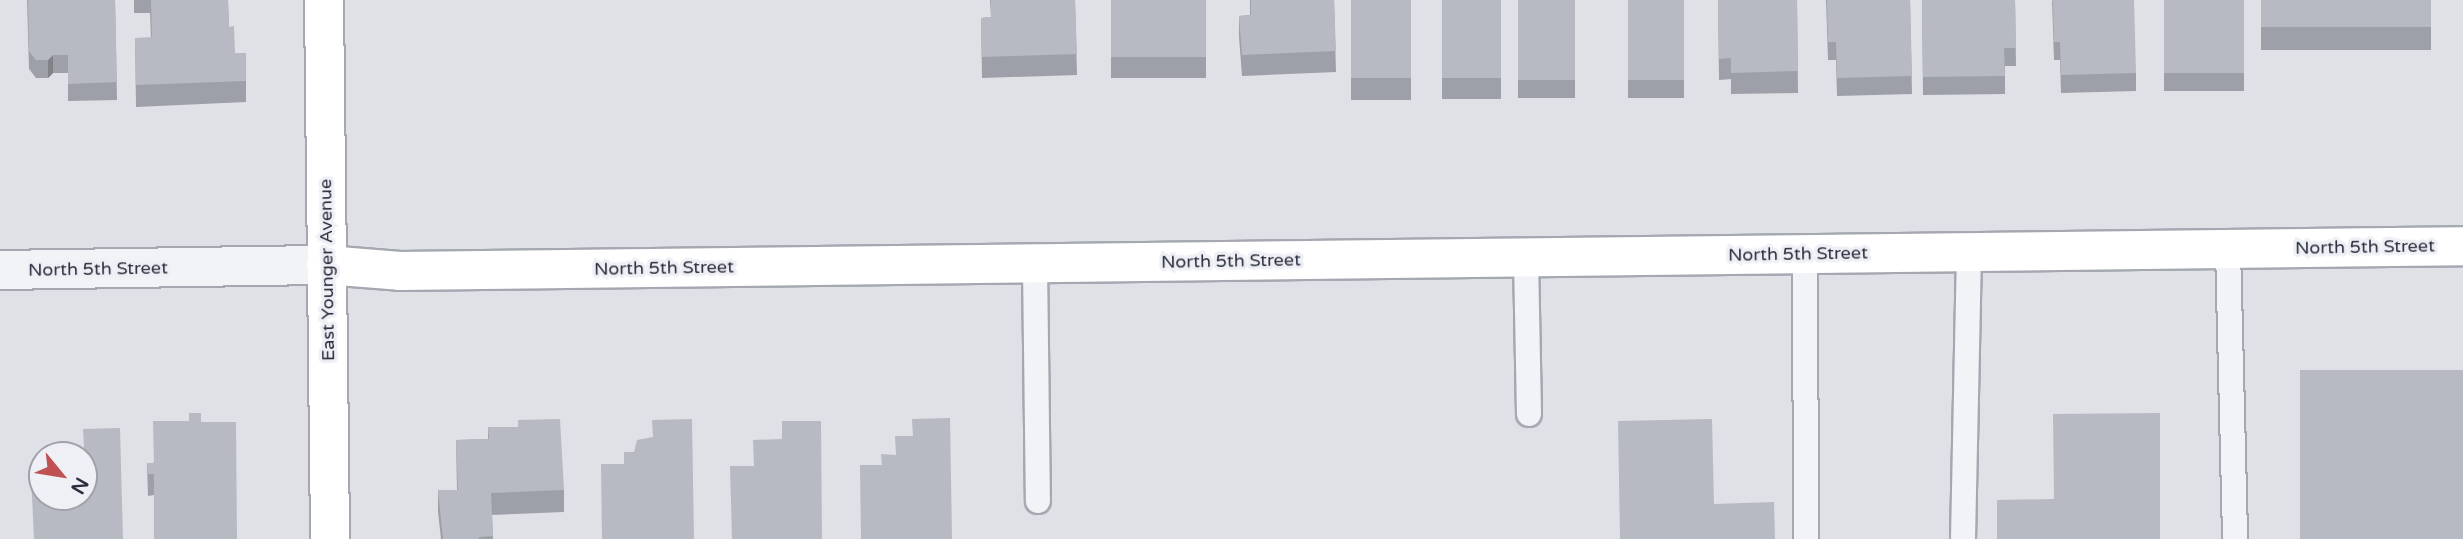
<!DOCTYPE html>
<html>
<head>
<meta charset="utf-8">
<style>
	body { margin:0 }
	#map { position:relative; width:2463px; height:539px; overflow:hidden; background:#dfe1e7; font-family:"Varela Round",sans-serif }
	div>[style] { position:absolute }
	.roads { filter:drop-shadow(2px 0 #a5a8b1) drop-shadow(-2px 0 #a5a8b1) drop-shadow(0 2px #a5a8b1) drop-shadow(0 -2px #a5a8b1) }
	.lane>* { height:24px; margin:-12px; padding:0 12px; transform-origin:12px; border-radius:12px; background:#f2f3f6 }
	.street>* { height:38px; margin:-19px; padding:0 19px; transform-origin:19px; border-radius:19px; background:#f2f3f6 }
	.secondary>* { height:38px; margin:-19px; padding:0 19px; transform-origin:19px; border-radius:19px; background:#fff }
	.wall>* { inset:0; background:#9da0a8; transform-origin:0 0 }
	.shaded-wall>* { inset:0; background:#808288 }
	.building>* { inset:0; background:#b7bac3; transform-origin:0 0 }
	span { translate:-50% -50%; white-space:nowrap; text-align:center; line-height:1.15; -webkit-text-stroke:7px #eff0f5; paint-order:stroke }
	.street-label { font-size:18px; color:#2a2e3d }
	.north { position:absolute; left:28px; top:441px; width:70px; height:70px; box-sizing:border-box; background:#eff0f5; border:2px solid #a0a2ab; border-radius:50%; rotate:120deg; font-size:19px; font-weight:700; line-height:28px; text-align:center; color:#2a2e3d }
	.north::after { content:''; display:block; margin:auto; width:24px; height:32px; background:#c05152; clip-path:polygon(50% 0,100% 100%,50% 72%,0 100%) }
</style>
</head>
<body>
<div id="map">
	<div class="roads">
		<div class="lane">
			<div style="left:2228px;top:249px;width:290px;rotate:88.6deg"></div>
			<div style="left:1805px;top:254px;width:285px;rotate:89.8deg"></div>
			<div style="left:1526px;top:258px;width:156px;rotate:88.9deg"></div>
			<div style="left:1035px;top:264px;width:237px;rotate:89.3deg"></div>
			<div style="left:1963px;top:539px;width:287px;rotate:-88.8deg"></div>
		</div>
		<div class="street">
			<div style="left:0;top:270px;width:326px;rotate:-0.9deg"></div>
		</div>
		<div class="secondary">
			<div style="left:324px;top:0;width:539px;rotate:89.36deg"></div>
			<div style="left:326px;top:265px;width:74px;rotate:4.6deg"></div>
			<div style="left:400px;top:271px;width:2063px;rotate:-0.69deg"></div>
		</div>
	</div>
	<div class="wall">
		<div style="clip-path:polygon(27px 0,115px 0,117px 100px,68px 101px,68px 73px,53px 73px,48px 78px,36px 78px,29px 69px)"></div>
		<div style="clip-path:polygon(134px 0,228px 0,229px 27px,235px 53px,246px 53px,246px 102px,136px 107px,135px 38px,151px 38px,150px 13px,134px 13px)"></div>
		<div style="clip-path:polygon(990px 0,1075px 0,1077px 75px,982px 78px,981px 18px,991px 17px)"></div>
		<div style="left:1111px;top:0;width:95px;height:78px"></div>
		<div style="clip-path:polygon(1250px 0,1334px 0,1336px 72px,1242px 76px,1239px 37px,1239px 16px,1250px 15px)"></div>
		<div style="left:1351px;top:0;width:60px;height:100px"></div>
		<div style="left:1442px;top:0;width:59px;height:99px"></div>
		<div style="left:1518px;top:0;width:57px;height:98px"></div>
		<div style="left:1628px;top:0;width:56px;height:98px"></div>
		<div style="clip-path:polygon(1718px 0,1797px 0,1798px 93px,1731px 94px,1731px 79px,1719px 80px)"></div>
		<div style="clip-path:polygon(1826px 0,1910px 0,1912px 94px,1837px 96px,1836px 60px,1828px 60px)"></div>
		<div style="clip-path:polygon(1922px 0,2015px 0,2016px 66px,2005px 66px,2005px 94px,1923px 95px)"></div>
		<div style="clip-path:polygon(2052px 0,2136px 73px,2136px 91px,2061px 93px,2060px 60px,2054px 60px)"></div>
		<div style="left:2164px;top:0;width:80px;height:91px"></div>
		<div style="left:2261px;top:0;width:170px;height:50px"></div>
		<div style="clip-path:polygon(201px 413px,154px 495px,148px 496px,147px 463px,153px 463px,189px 421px)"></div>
		<div style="clip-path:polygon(488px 427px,564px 490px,564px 512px,492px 515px,493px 539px,441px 539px,438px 512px,438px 490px,457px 490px,456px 440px,488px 439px)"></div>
	</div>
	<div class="shaded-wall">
		<div style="clip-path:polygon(53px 55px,53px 73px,48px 78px,48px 60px)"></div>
	</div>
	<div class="building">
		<div style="clip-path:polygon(28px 0,115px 0,117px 82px,68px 84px,68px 55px,53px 55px,48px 60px,36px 60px,29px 51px)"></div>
		<div style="clip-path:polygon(151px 0,228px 0,229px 27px,234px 26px,235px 53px,246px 53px,246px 81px,136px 85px,135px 38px,152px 37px)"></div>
		<div style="clip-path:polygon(991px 0,1075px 0,1077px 54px,982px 57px,981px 18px,991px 17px)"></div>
		<div style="left:1111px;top:0;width:95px;height:57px"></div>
		<div style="clip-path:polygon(1251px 0,1334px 0,1336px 51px,1242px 55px,1239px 16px,1251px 15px)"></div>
		<div style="left:1351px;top:0;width:60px;height:78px"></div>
		<div style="left:1442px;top:0;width:59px;height:78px"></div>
		<div style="left:1518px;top:0;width:57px;height:80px"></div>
		<div style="left:1628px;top:0;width:56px;height:80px"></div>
		<div style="clip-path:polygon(1718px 0,1797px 0,1798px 71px,1731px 73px,1731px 58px,1719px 59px)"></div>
		<div style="clip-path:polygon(1827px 0,1910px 0,1912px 76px,1837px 78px,1836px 42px,1828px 42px)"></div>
		<div style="clip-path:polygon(1922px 0,2015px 0,2016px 48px,2004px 48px,2005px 76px,1923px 77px)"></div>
		<div style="clip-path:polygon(2053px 0,2134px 0,2136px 73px,2061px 75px,2060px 42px,2054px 42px)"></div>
		<div style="left:2164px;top:0;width:80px;height:73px"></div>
		<div style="left:2261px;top:0;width:170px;height:27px"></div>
		<div style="left:2463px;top:370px;width:169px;height:163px;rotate:90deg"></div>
		<div style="clip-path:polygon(189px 413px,201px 413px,201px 422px,236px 422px,237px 539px,154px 539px,154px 474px,148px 474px,147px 463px,154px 463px,153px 421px,189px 421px)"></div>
		<div style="clip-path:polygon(2160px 413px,2160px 539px,1997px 539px,1997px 500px,2054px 499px,2053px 414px)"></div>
		<div style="clip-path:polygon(950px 418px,952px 539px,861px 539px,860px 465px,882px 465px,881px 454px,896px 455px,895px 436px,913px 436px,912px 419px)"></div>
		<div style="clip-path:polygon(560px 419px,564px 490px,491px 493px,493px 536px,479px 537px,479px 539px,443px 539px,438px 490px,458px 490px,456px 440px,489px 439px,488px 427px,518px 427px,518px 420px)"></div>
		<div style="clip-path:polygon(692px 419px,694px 539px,602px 539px,601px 464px,624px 464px,624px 452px,634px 452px,637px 440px,653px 437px,652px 420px)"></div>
		<div style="clip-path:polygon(1712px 419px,1714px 504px,1774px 502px,1775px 539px,1620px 539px,1618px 421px)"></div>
		<div style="clip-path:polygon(782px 421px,821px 421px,822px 539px,732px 539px,730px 466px,754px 466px,753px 440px,782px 439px)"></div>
		<div style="clip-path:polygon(120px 428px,123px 539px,34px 539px,31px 475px,42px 475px,42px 497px,84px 497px,84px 455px,66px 455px,67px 450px,84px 447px,83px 429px)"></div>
	</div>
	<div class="street-label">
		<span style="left:2365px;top:247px;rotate:-1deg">North 5th Street</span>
		<span style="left:1798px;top:254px;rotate:-1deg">North 5th Street</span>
		<span style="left:1231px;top:261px;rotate:-1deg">North 5th Street</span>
		<span style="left:664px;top:268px;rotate:-1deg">North 5th Street</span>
		<span style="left:98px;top:269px;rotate:-1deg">North 5th Street</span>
		<span style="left:327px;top:270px;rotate:-91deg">East Younger Avenue</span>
	</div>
	<div class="north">N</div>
</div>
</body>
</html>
